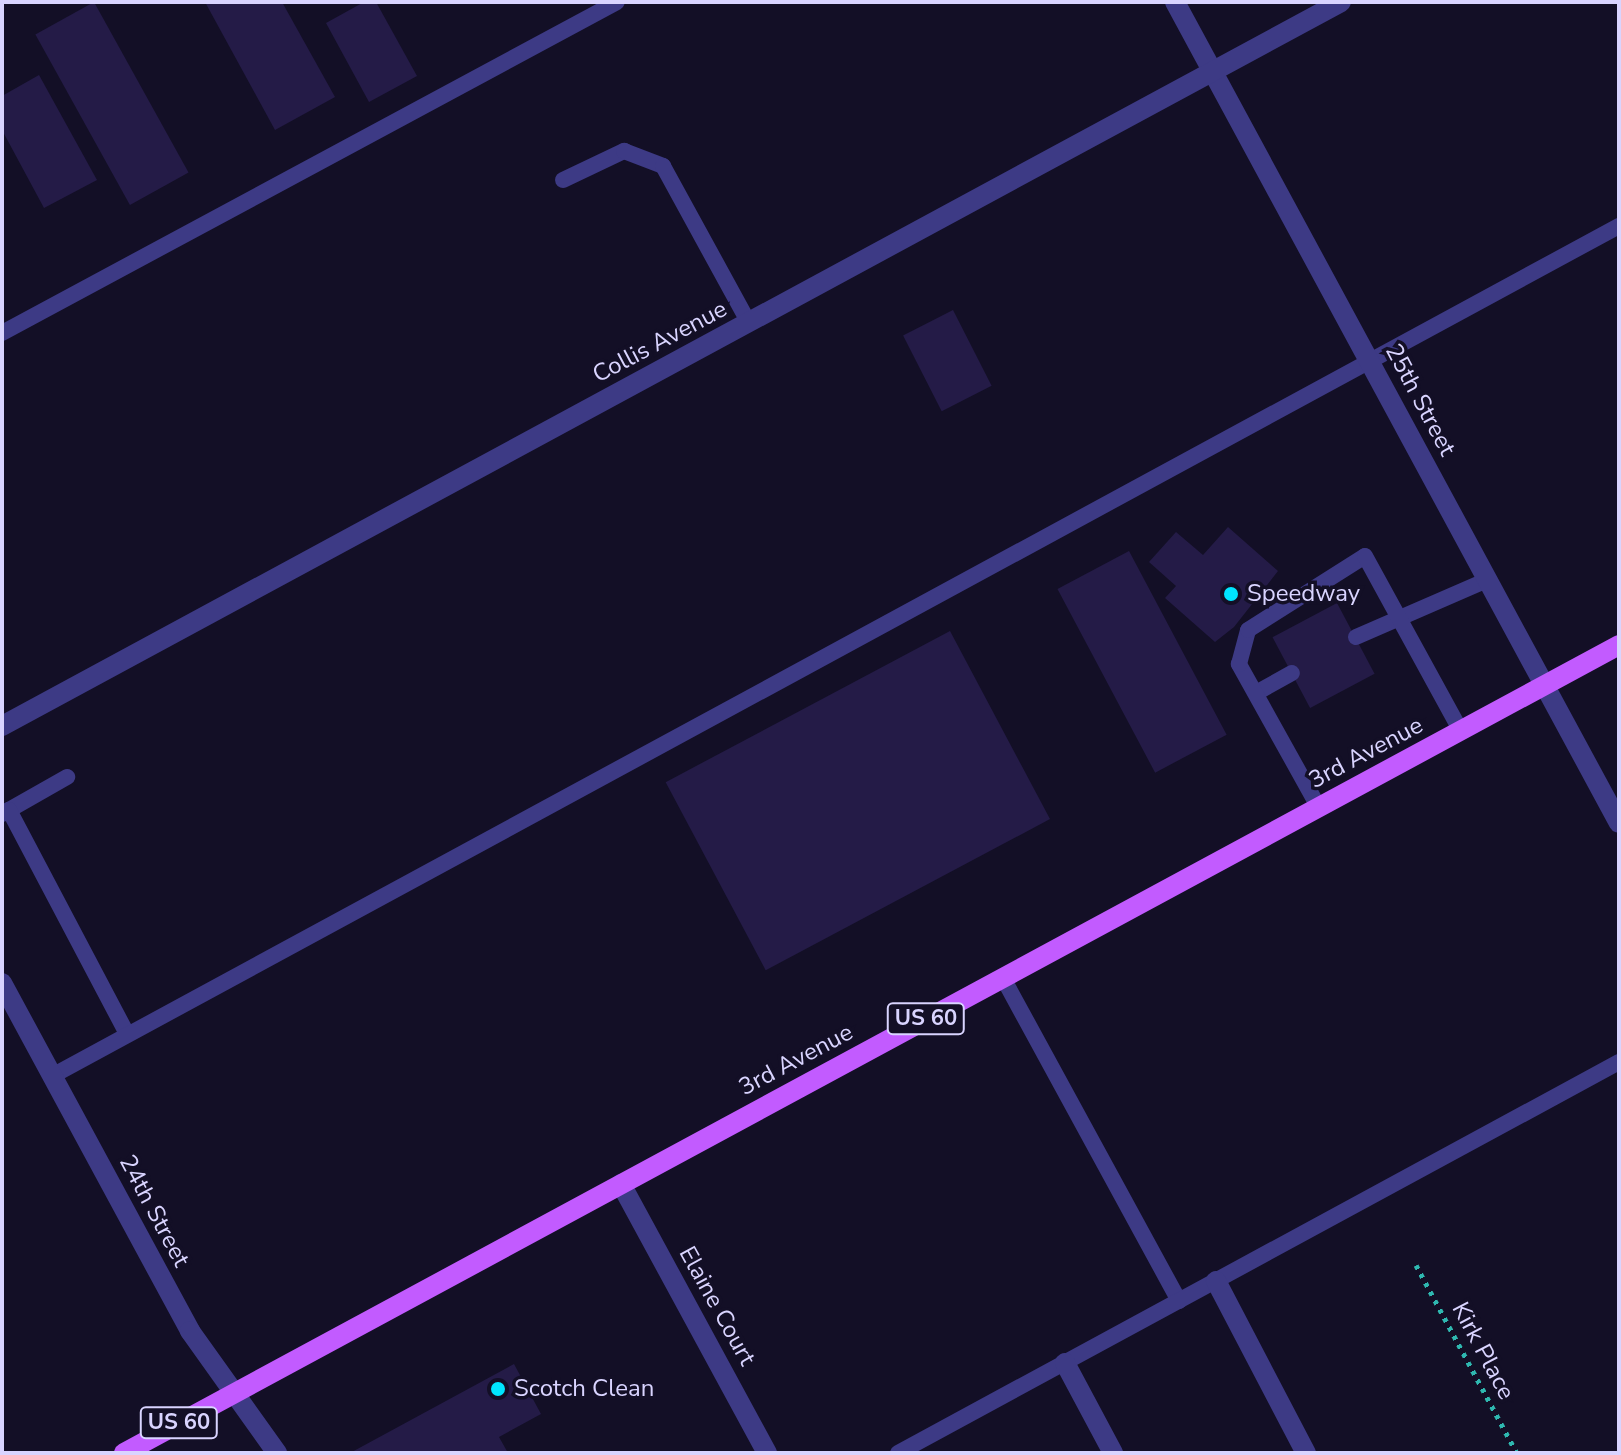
<!DOCTYPE html>
<html>
<head>
<meta charset="utf-8">
<style>
	body { margin:0 }
	#map { position:relative; width:1621px; height:1455px; overflow:hidden; background:#130f26; font-family:"Nunito Sans",sans-serif }
	div>[style] { position:absolute }
	.building>* { inset:0; background:#241b47; transform-origin:0 0 }
	.path>* { height:5px; margin-top:-2.5px; transform-origin:0; background:repeating-linear-gradient(90deg,#2fb8b0 0 4px,transparent 0 10px) }
	.lane>* { height:16px; margin:-8px; padding:0 8px; transform-origin:8px; border-radius:8px; background:#3d3a85 }
	.street>* { height:20px; margin:-10px; padding:0 10px; transform-origin:10px; border-radius:10px; background:#3d3a85 }
	.primary>* { height:20px; margin:-10px; padding:0 10px; transform-origin:10px; border-radius:10px; background:#c25bff }
	.dots>* { width:22px; height:22px; translate:-50% -50%; box-sizing:border-box; border:4px solid #130f26; border-radius:50% }
	span { translate:-50% -50%; white-space:nowrap; text-align:center; line-height:1.15; -webkit-text-stroke:7px #130f26; paint-order:stroke }
	.shield-label span { padding:2px 6px; background:#130f26; border:2px solid; border-radius:6px; -webkit-text-stroke-width:0 }
	.shield-label { font-size:22px; color:#d9d4ff; font-weight:700 }
	.street-label { font-size:24px; color:#d9d4ff }
	.poi-label { font-size:24px; color:#d9d4ff }
	.left { translate:0 -50%; text-align:left }
	.frame { position:absolute; inset:0; border:4px solid #d9d4ff; pointer-events:none }
</style>
</head>
<body>
<div id="map">
	<div class="building">
		<div style="left:94px;top:2px;width:195px;height:67px;rotate:61deg"></div>
		<div style="clip-path:polygon(205px 2px,282px 2px,335px 97px,275px 130px)"></div>
		<div style="clip-path:polygon(364px 2px,376px 2px,417px 76px,369px 102px,326px 23px)"></div>
		<div style="clip-path:polygon(39px 75px,97px 180px,44px 208px,2px 130px,2px 96px)"></div>
		<div style="left:953px;top:310px;width:85px;height:56px;rotate:63deg"></div>
		<div style="clip-path:polygon(1228px 527px,1278px 571px,1234px 627px,1215px 642px,1165px 598px,1176px 586px,1149px 562px,1176px 532px,1203px 555px)"></div>
		<div style="left:1129px;top:551px;width:208px;height:81px;rotate:62deg"></div>
		<div style="left:1337px;top:603px;width:80px;height:73px;rotate:62deg"></div>
		<div style="left:950px;top:631px;width:213px;height:322px;rotate:62deg"></div>
		<div style="clip-path:polygon(514px 1364px,541px 1414px,499px 1437px,508px 1453px,350px 1453px)"></div>
	</div>
	<div class="path">
		<div style="left:1416px;top:1265px;width:213px;rotate:61.8deg"></div>
	</div>
	<div class="lane">
		<div style="left:563px;top:180px;width:68px;rotate:-25.4deg"></div>
		<div style="left:624px;top:151px;width:42px;rotate:21deg"></div>
		<div style="left:663px;top:166px;width:179px;rotate:61.3deg"></div>
		<div style="left:2px;top:333px;width:698px;rotate:-28.29deg"></div>
		<div style="left:1356px;top:637px;width:143px;rotate:-23.5deg"></div>
		<div style="left:1256px;top:693px;width:41px;rotate:-29.1deg"></div>
		<div style="left:1319px;top:808px;width:165px;rotate:-119.1deg"></div>
		<div style="left:1239px;top:664px;width:35px;rotate:-75deg"></div>
		<div style="left:1248px;top:630px;width:138px;rotate:-32.3deg"></div>
		<div style="left:1365px;top:556px;width:200px;rotate:61.3deg"></div>
		<div style="left:9px;top:810px;width:67px;rotate:-29.6deg"></div>
		<div style="left:2px;top:814px;width:8px;rotate:-30deg"></div>
		<div style="left:9px;top:810px;width:253px;rotate:62.2deg"></div>
		<div style="left:1003px;top:978px;width:368px;rotate:61.4deg"></div>
		<div style="left:52px;top:1076px;width:1783px;rotate:-28.48deg"></div>
		<div style="left:898px;top:1453px;width:820px;rotate:-28.47deg"></div>
	</div>
	<div class="street">
		<div style="left:1175px;top:2px;width:933px;rotate:61.6deg"></div>
		<div style="left:2px;top:726px;width:1522px;rotate:-28.4deg"></div>
		<div style="left:2px;top:983px;width:396px;rotate:61.6deg"></div>
		<div style="left:190px;top:1331px;width:150px;rotate:54.5deg"></div>
		<div style="left:621px;top:1184px;width:306px;rotate:61.5deg"></div>
		<div style="left:1216px;top:1281px;width:194px;rotate:62.4deg"></div>
		<div style="left:1065px;top:1363px;width:102px;rotate:61.9deg"></div>
	</div>
	<div class="primary">
		<div style="left:124px;top:1453px;width:1699px;rotate:-28.39deg"></div>
	</div>
	<div class="dots">
		<div style="left:1231px;top:594px;background:#00e5ff"></div>
		<div style="left:498px;top:1389px;background:#00e5ff"></div>
	</div>
	<div class="shield-label">
		<span style="left:926px;top:1019px">US 60</span>
		<span style="left:179px;top:1423px">US 60</span>
	</div>
	<div class="street-label">
		<span style="left:660px;top:342px;rotate:-28deg">Collis Avenue</span>
		<span style="left:1420px;top:400px;rotate:62deg">25th Street</span>
		<span style="left:1366px;top:753px;rotate:-28deg">3rd Avenue</span>
		<span style="left:796px;top:1060px;rotate:-28deg">3rd Avenue</span>
		<span style="left:154px;top:1211px;rotate:62deg">24th Street</span>
		<span style="left:717px;top:1306px;rotate:61deg">Elaine Court</span>
		<span style="left:1483px;top:1351px;rotate:62deg">Kirk Place</span>
	</div>
	<div class="poi-label">
		<span class="left" style="left:1247px;top:594px">Speedway</span>
		<span class="left" style="left:514px;top:1389px">Scotch Clean</span>
	</div>
	<div class="frame"></div>
</div>
</body>
</html>
